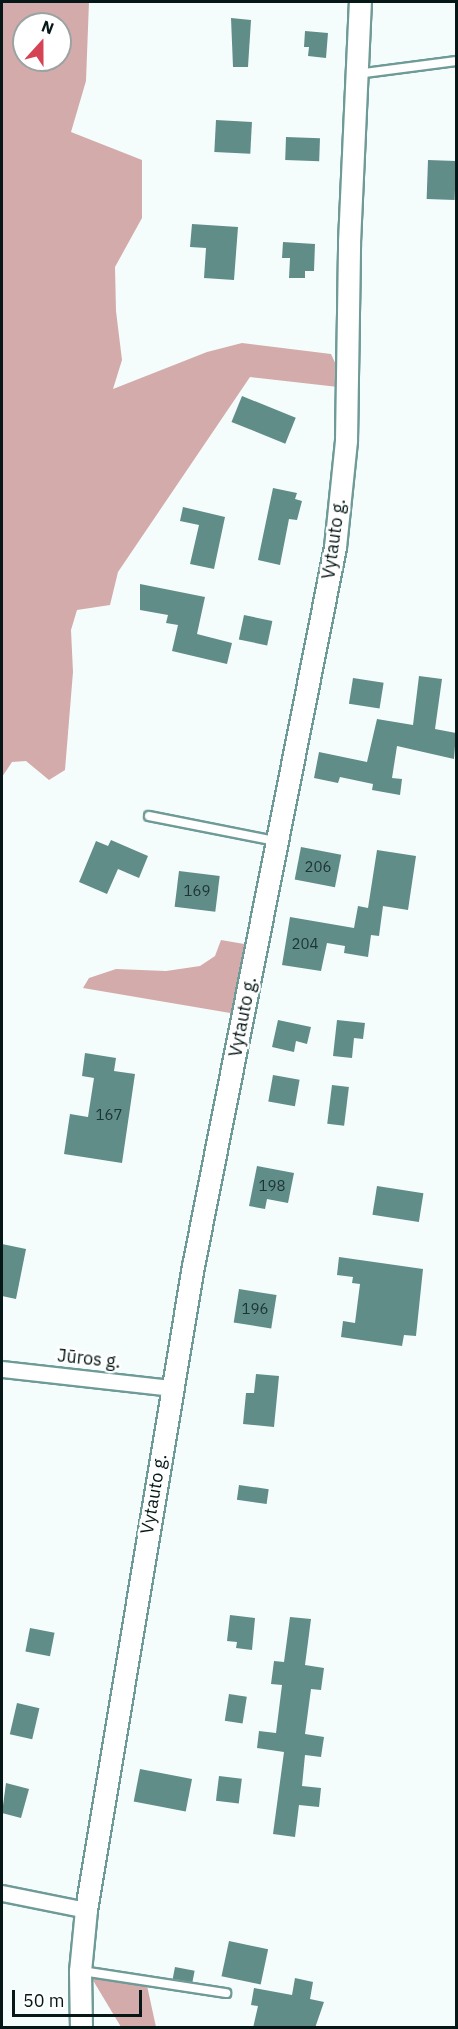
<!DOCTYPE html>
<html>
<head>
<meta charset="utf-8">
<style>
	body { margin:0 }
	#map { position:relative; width:458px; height:2029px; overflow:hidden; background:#f4fdfc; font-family:"IBM Plex Sans",sans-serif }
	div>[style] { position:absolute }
	.forest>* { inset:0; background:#d4abab }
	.building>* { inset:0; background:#618d89; transform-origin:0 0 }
	.roads { filter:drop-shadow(2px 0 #6e9b97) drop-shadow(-2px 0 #6e9b97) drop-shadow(0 2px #6e9b97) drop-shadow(0 -2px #6e9b97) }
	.lane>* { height:8px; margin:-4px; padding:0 4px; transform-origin:4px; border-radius:4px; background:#fff }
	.street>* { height:15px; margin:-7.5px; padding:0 7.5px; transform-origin:7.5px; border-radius:7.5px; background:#fff }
	.secondary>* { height:21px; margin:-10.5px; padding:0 10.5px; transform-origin:10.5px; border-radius:10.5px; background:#fff }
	span { translate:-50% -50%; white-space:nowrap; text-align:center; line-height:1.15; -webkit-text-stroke:5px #fff; paint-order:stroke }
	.number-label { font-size:15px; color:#1c3433 }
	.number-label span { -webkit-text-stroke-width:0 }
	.street-label { font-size:18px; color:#051716 }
	.frame { position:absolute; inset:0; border:3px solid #051716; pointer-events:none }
	.north { position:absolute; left:12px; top:12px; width:60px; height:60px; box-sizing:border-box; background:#fff; border:2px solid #9ba2a2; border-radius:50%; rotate:21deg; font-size:16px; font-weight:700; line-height:24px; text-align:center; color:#051716 }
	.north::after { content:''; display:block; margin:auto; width:21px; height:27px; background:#d44455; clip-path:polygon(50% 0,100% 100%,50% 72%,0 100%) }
	.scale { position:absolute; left:12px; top:1990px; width:130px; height:27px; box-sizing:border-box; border:3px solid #051716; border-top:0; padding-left:8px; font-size:18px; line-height:21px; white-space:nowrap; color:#051716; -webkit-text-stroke:4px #fff; paint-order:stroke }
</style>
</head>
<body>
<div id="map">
	<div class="forest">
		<div style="clip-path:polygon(evenodd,2px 2px,89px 2px,86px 81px,71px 132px,142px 160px,142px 218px,115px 267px,116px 311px,122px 360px,113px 389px,207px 352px,242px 343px,331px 354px,347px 388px,250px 377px,118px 572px,110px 605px,77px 610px,71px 630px,73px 672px,65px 770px,49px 780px,26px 761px,12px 762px,2px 777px,2px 2px,24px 24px,60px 24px,60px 60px,24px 60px,24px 24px)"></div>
		<div style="clip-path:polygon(221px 940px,250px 945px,236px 1014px,83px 988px,89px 978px,116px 969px,166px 971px,200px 966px,215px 956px)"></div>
		<div style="clip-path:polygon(88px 1972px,146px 1981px,156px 2027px,121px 2027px)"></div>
	</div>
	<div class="building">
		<div style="clip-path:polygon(231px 18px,251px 20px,248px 67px,233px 67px)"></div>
		<div style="clip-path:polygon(305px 31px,328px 33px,326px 58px,308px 56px,309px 47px,304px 47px)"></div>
		<div style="left:216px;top:120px;width:36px;height:32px;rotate:3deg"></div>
		<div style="left:286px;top:137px;width:34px;height:23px;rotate:2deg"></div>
		<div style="left:428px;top:160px;width:28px;height:39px;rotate:2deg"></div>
		<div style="clip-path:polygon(192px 224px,238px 227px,234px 280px,204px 278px,206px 248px,190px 247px)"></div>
		<div style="clip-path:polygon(283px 242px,315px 244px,314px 271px,305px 271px,305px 278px,289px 278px,290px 258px,282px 258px)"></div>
		<div style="left:242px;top:396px;width:58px;height:28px;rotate:22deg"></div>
		<div style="clip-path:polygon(273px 488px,297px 493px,295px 499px,302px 501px,297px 520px,289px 519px,280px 565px,258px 560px)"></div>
		<div style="clip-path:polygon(183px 507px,225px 517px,214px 569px,190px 564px,199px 525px,180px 521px)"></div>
		<div style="clip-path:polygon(140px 584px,205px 597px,197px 634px,232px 643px,227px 664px,172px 651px,178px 625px,166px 623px,168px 615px,140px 610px)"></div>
		<div style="left:244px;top:615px;width:29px;height:25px;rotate:12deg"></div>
		<div style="clip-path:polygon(419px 676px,442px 679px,435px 729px,456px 733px,454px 759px,397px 746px,392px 778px,402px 779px,400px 795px,372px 790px,373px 784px,340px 777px,338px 783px,314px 778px,319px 752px,367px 762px,377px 719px,413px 725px)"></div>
		<div style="left:353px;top:678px;width:31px;height:26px;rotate:9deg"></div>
		<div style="clip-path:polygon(111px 840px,148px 856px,139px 878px,118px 869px,107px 894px,79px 882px,96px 841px,108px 846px)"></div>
		<div style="left:301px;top:847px;width:41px;height:33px;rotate:11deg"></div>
		<div style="clip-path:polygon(377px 850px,416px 856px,408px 910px,383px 906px,379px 936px,371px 935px,368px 957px,344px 953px,345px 946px,327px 943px,321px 971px,282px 965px,290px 917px,354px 928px,358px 906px,368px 908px)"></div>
		<div style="left:179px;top:871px;width:41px;height:36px;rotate:7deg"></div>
		<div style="clip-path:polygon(278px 1020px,311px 1027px,307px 1044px,296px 1041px,294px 1052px,272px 1047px)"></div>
		<div style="clip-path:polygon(337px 1020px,365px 1023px,363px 1039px,354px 1038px,352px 1058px,333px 1056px)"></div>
		<div style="clip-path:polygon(85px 1053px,116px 1058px,114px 1071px,135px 1074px,122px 1163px,64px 1154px,70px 1114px,88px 1117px,94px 1078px,82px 1076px)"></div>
		<div style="left:273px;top:1075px;width:27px;height:27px;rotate:10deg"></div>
		<div style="left:332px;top:1085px;width:17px;height:39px;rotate:7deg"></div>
		<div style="clip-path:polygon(257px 1166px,294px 1173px,288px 1203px,267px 1199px,265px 1209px,249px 1206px)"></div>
		<div style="left:377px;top:1186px;width:47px;height:29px;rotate:9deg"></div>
		<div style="clip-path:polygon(2px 1244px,26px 1249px,16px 1299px,2px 1296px)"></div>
		<div style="clip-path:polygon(339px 1257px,423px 1269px,416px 1336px,404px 1335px,402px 1346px,341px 1337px,343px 1321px,355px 1323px,360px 1284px,352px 1283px,353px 1277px,337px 1275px)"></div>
		<div style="left:239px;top:1289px;width:38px;height:34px;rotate:9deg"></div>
		<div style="clip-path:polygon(256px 1374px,279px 1376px,274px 1427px,243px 1424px,246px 1393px,254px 1393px)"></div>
		<div style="left:239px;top:1485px;width:30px;height:15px;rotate:8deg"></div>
		<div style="clip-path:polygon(230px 1615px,255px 1618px,252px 1650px,236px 1648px,237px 1642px,227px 1641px)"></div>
		<div style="clip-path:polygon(290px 1617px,311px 1619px,305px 1665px,324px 1668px,321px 1690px,311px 1689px,305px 1734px,324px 1737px,321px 1757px,305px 1755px,302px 1786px,321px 1788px,319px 1807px,299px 1805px,295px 1837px,273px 1834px,284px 1752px,257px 1748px,259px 1731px,276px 1733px,282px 1685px,271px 1684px,274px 1661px,284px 1662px)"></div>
		<div style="left:30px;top:1628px;width:25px;height:24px;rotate:11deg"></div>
		<div style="left:229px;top:1694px;width:18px;height:27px;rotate:9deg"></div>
		<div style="left:17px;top:1703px;width:23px;height:32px;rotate:13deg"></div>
		<div style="left:140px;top:1769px;width:53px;height:33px;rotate:11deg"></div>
		<div style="left:219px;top:1776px;width:23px;height:25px;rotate:7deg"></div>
		<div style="clip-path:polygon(6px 1783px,29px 1789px,21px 1818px,2px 1813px)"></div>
		<div style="left:229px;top:1941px;width:40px;height:36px;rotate:12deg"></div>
		<div style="left:175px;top:1967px;width:20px;height:12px;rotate:11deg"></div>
		<div style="clip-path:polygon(295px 1978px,313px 1982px,310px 1999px,324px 2002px,315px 2028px,253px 2028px,258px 2006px,251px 2005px,254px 1988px,292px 1995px)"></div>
	</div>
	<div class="roads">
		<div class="lane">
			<div style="left:357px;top:74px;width:100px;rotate:-7.5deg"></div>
			<div style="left:149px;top:816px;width:128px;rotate:11.2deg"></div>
			<div style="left:82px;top:1971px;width:146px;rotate:8.7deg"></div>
		</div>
		<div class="street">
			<div style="left:2px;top:1369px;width:171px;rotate:6.4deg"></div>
			<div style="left:2px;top:1893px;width:86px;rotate:11.4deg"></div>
		</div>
		<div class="secondary">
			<div style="left:81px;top:2028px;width:57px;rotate:-91deg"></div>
			<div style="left:80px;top:1971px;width:61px;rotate:-84.4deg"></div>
			<div style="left:86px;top:1910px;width:653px;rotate:-80.57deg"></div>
			<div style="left:193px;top:1266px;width:733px;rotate:-78.83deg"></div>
			<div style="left:335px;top:547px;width:108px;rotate:-84.1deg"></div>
			<div style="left:346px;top:440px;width:198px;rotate:-89.1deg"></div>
			<div style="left:349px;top:242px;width:240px;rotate:-87.4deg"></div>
		</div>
	</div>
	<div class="number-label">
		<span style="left:318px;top:867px">206</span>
		<span style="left:197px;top:891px">169</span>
		<span style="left:305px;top:944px">204</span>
		<span style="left:109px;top:1115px">167</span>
		<span style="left:272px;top:1186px">198</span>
		<span style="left:255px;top:1309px">196</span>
	</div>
	<div class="street-label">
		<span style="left:334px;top:539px;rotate:-82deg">Vytauto g.</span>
		<span style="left:243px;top:1017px;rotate:-79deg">Vytauto g.</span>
		<span style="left:89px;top:1359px;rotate:6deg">Jūros g.</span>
		<span style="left:154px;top:1494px;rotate:-80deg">Vytauto g.</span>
	</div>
	<div class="frame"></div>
	<div class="north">N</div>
	<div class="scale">50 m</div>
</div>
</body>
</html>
